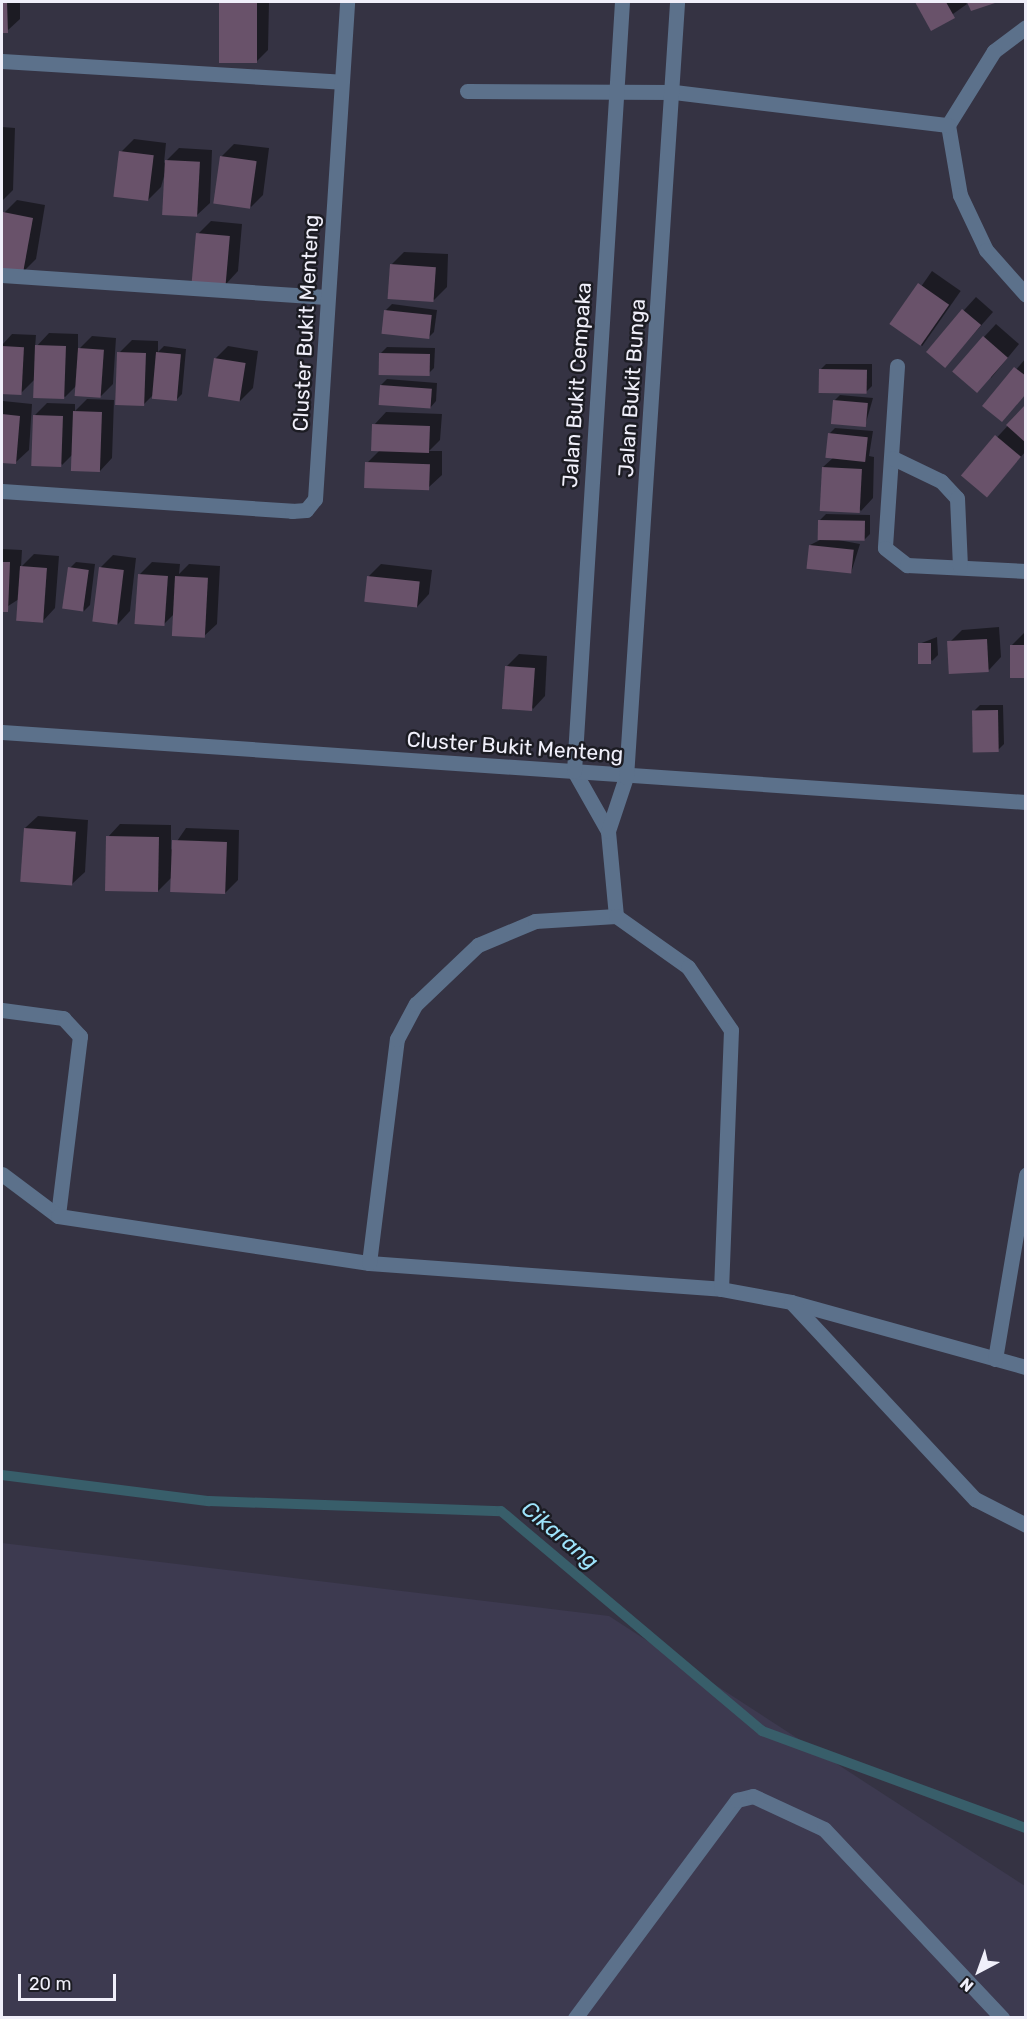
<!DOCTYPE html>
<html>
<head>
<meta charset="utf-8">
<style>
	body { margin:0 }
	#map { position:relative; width:1027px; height:2019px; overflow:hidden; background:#353343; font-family:Rubik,sans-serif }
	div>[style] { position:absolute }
	.built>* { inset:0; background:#3d3a50 }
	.shadow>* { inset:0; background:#0007; transform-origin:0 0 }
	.stream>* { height:10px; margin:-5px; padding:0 5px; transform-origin:5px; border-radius:5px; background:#385e6a }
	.building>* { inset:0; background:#69526a; transform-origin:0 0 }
	.lane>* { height:15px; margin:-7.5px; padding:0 7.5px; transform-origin:7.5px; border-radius:7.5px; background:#5c718b }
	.street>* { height:15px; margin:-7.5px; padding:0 7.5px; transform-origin:7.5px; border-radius:7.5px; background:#5c718b }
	span { translate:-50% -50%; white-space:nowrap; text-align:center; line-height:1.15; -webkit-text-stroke:5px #1c1c23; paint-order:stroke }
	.street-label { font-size:21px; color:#f0effa }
	.water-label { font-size:22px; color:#9ee4fc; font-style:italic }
	.frame { position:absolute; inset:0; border:3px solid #f0effa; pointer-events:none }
	.north { position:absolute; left:949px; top:1941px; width:60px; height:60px; -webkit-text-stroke:4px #1c1c23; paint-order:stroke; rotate:221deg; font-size:16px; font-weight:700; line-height:24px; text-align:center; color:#f0effa }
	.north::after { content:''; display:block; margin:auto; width:21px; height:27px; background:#f0effa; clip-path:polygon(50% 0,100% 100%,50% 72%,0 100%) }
	.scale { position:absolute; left:18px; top:1974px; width:98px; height:27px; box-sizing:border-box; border:3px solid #f0effa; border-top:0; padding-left:8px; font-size:18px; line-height:21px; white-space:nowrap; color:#f0effa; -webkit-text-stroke:4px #1c1c23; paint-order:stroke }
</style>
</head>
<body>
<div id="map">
	<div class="built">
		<div style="clip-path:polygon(2px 1543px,609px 1616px,1025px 1886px,1025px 2017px,2px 2018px)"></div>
	</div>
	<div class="shadow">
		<div style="clip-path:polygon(2px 2px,20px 2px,20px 19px,7px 31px,2px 31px)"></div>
		<div style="clip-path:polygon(220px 2px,269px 2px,268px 50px,255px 63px,219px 61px)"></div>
		<div style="clip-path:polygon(917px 2px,965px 2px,967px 4px,932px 29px)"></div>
		<div style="clip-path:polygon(2px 127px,15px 128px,13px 190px,2px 201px)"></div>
		<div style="clip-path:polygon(134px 139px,166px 143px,164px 163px,179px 148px,212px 150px,210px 203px,197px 215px,166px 169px,161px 187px,148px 200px,121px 152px)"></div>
		<div style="clip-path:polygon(234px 144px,269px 148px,263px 195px,251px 207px,221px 157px)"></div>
		<div style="clip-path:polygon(17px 200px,45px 205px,36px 259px,23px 272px,2px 268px,4px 213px)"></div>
		<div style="clip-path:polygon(211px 221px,242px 224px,238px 271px,226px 284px,198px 234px)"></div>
		<div style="clip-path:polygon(404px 252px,448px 254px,447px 287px,434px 300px,391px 265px)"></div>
		<div style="left:932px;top:271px;width:35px;height:67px;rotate:35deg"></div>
		<div style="clip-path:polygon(976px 297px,993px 312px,957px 353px,927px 351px)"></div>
		<div style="clip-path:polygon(392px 304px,437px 310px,434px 332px,428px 338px,386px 310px)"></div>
		<div style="clip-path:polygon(996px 324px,1019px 344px,991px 378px,984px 337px)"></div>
		<div style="clip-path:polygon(49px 333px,78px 334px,78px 350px,92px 336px,116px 338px,113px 384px,101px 396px,77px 385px,65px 397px,36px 378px,21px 393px,2px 392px,2px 345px,12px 334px,36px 335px,35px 348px)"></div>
		<div style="clip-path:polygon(132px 340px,158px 341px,158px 352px,164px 346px,186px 349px,182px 394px,176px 400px,154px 394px,144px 404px,119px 353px)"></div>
		<div style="clip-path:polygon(228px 346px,258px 351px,253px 388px,240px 401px,215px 359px)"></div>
		<div style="clip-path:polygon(387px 347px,435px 348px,434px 368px,428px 374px,381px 353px)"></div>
		<div style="clip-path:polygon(1026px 358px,1026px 394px,1002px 420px,985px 406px)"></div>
		<div style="clip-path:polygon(826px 364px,872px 364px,872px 386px,866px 392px,820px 370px)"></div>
		<div style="clip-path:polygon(387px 379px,437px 383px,436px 401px,430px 408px,381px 385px)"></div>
		<div style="clip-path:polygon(840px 395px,873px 398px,865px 426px,834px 401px)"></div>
		<div style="clip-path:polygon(87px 399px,114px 400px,112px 458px,100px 471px,73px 454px,62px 465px,34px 416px,47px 403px,75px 404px,75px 411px)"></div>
		<div style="clip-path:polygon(3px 401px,32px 404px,29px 450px,16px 462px,2px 461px)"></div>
		<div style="clip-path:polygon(1026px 406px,1026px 451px,998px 483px,962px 475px)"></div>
		<div style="clip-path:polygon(386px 412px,442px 414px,440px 440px,429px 451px,442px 451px,442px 475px,429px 487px,367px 463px,380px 450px,374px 425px)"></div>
		<div style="clip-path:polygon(835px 428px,873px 431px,869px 456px,874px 457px,873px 498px,861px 511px,823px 467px,834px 457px,829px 434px)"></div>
		<div style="clip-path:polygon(826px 514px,870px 515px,870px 534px,864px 540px,833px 539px,860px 544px,851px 573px,810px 545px,820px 540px,820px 520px)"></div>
		<div style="clip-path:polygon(2px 549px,22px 550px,21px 567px,34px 554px,59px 556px,55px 608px,43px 621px,19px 599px,2px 610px)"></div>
		<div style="clip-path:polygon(113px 555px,136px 558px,130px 611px,118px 624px,101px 567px)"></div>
		<div style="clip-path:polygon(76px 562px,95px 564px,90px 605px,84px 611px,70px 568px)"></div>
		<div style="clip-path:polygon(152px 562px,180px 564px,179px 574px,189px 564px,220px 566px,217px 624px,204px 636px,174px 614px,163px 625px,139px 575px)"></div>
		<div style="clip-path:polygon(381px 564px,432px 570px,429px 594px,417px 607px,368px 577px)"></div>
		<div style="clip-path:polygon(999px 627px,1001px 657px,989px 670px,949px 643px,962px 630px)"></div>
		<div style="clip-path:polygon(1024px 633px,1026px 633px,1026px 677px,1012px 645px)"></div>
		<div style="clip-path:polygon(937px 637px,938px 655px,932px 661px,919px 644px)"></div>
		<div style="clip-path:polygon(519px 654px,547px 656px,545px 696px,533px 709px,506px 667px)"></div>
		<div style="clip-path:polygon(980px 705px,1003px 705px,1004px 744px,998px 750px,974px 711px)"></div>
		<div style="clip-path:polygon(38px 816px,88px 820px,85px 872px,72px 884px,25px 828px)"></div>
		<div style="clip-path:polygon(120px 824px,171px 825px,171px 850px,186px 828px,239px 830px,238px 880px,225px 893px,173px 876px,158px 891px,108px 837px)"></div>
	</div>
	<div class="stream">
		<div style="left:2px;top:1475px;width:209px;rotate:7.2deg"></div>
		<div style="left:209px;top:1501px;width:292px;rotate:2deg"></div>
		<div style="left:501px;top:1511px;width:341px;rotate:40.1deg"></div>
		<div style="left:762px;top:1731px;width:281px;rotate:20.2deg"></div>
	</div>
	<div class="building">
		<div style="clip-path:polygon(2px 2px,7px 2px,8px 33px,2px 33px)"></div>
		<div style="left:219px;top:2px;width:38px;height:61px"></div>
		<div style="clip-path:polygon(915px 2px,946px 2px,955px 18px,931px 31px)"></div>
		<div style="clip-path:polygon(967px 2px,998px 2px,971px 11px)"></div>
		<div style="left:119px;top:151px;width:35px;height:46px;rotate:7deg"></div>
		<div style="left:220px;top:156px;width:37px;height:48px;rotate:8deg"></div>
		<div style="left:165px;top:160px;width:35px;height:55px;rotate:3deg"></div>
		<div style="clip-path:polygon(3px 212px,33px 218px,23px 273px,2px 269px)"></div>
		<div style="left:196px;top:233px;width:34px;height:50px;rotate:5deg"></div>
		<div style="left:390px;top:264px;width:46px;height:35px;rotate:4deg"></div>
		<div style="left:918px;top:283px;width:38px;height:50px;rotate:35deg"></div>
		<div style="left:962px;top:309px;width:25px;height:56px;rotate:40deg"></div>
		<div style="left:384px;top:310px;width:48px;height:24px;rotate:6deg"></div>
		<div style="left:983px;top:336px;width:33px;height:47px;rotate:41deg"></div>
		<div style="left:35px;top:345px;width:31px;height:53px;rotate:2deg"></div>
		<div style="left:2px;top:346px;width:22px;height:48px;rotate:3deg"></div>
		<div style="left:78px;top:348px;width:26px;height:48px;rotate:4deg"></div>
		<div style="left:117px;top:352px;width:29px;height:53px;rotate:2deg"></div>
		<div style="left:156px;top:352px;width:25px;height:47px;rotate:5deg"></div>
		<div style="left:379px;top:353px;width:51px;height:22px;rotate:1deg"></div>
		<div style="left:214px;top:358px;width:32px;height:39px;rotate:9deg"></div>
		<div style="clip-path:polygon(1014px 367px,1026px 376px,1026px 394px,1002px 422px,982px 406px)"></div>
		<div style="left:819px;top:369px;width:48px;height:24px;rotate:1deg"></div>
		<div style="left:380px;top:385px;width:52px;height:20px;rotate:4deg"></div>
		<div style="left:833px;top:400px;width:35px;height:24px;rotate:5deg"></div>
		<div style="clip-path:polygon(1026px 404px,1026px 443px,1006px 425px)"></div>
		<div style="left:73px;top:411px;width:29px;height:60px;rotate:2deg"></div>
		<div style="clip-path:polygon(2px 414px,20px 416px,16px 464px,2px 463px)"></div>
		<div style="left:33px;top:415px;width:30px;height:51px;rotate:2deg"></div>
		<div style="left:372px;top:424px;width:58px;height:27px;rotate:2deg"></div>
		<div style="left:828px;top:433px;width:40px;height:25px;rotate:6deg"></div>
		<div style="left:995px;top:435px;width:34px;height:53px;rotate:40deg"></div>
		<div style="left:365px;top:462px;width:65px;height:26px;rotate:2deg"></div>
		<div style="left:822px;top:467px;width:40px;height:44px;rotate:3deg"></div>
		<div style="left:818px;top:520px;width:47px;height:20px;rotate:1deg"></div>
		<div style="left:809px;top:545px;width:45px;height:24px;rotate:6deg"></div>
		<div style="clip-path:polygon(2px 562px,10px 562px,8px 612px,2px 612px)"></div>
		<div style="left:20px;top:566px;width:27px;height:55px;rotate:4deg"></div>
		<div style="left:68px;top:567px;width:21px;height:42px;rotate:8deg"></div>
		<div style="left:99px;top:567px;width:25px;height:55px;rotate:7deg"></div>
		<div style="left:138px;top:574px;width:30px;height:50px;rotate:4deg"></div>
		<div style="left:175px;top:576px;width:33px;height:60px;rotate:3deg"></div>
		<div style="left:367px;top:576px;width:53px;height:26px;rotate:6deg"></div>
		<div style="left:987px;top:639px;width:33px;height:40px;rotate:87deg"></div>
		<div style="left:918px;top:643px;width:13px;height:21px"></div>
		<div style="left:1010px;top:645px;width:16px;height:33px"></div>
		<div style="left:505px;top:666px;width:30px;height:43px;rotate:4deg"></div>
		<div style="left:998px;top:710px;width:42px;height:26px;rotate:89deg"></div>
		<div style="left:24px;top:828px;width:52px;height:54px;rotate:4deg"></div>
		<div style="left:106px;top:836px;width:53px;height:55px;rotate:1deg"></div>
		<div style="left:172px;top:840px;width:55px;height:52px;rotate:2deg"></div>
	</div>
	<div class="lane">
		<div style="left:574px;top:771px;width:69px;rotate:60.5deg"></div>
		<div style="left:616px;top:916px;width:85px;rotate:-95.4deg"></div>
		<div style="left:608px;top:831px;width:57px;rotate:-71.6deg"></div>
		<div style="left:2px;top:1010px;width:62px;rotate:7.5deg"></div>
		<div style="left:63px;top:1018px;width:25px;rotate:47deg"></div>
		<div style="left:80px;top:1036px;width:181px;rotate:97deg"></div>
		<div style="left:2px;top:1174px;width:70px;rotate:36.9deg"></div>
		<div style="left:58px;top:1216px;width:315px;rotate:8.6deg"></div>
		<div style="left:369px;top:1263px;width:353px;rotate:4.2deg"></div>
		<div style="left:721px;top:1289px;width:71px;rotate:10.5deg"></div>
		<div style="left:791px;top:1302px;width:244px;rotate:15.5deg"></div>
		<div style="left:369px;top:1263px;width:226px;rotate:-82.9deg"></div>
		<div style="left:397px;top:1039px;width:40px;rotate:-62deg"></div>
		<div style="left:416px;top:1004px;width:86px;rotate:-43.6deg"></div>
		<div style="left:478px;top:945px;width:62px;rotate:-22.8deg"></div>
		<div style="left:535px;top:921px;width:81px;rotate:-3.5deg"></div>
		<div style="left:616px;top:916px;width:88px;rotate:35.3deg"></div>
		<div style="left:688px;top:967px;width:76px;rotate:55.7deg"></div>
		<div style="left:731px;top:1030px;width:259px;rotate:92.2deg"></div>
		<div style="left:791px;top:1302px;width:270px;rotate:47deg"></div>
		<div style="left:975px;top:1499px;width:57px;rotate:27deg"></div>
		<div style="left:995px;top:1359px;width:187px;rotate:-80.4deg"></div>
		<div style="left:575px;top:2018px;width:272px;rotate:-53.4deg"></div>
		<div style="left:737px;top:1800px;width:16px;rotate:-14deg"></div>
		<div style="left:753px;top:1796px;width:78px;rotate:24.9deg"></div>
		<div style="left:824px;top:1829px;width:260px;rotate:46.7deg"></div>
	</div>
	<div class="street">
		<div style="left:1026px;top:27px;width:40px;rotate:143deg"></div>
		<div style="left:994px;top:51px;width:87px;rotate:121.9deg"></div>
		<div style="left:948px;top:125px;width:71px;rotate:80.3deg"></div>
		<div style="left:960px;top:195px;width:61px;rotate:64.7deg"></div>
		<div style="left:986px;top:250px;width:60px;rotate:48.4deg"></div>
		<div style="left:2px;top:61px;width:340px;rotate:3.5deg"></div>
		<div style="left:467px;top:91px;width:207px;rotate:0.3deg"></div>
		<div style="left:674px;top:92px;width:276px;rotate:6.9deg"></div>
		<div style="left:2px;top:275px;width:325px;rotate:3.9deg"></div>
		<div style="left:897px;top:366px;width:182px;rotate:93.8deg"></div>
		<div style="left:885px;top:548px;width:28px;rotate:38deg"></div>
		<div style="left:907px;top:565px;width:119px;rotate:2.9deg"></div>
		<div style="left:893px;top:458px;width:53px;rotate:25.6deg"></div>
		<div style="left:941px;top:481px;width:23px;rotate:47deg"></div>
		<div style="left:957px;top:498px;width:68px;rotate:87.5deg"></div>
		<div style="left:2px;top:491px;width:291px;rotate:3.9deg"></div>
		<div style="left:292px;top:511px;width:14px;rotate:-4deg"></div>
		<div style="left:306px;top:510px;width:14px;rotate:-51deg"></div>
		<div style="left:315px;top:499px;width:498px;rotate:-86.3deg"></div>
		<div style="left:2px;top:732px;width:1026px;rotate:3.91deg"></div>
		<div style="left:574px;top:771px;width:770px;rotate:-86.43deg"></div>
		<div style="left:626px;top:777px;width:777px;rotate:-86.23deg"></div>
	</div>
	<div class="street-label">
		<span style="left:306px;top:323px;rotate:-87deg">Cluster Bukit Menteng</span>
		<span style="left:577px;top:385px;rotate:-86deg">Jalan Bukit Cempaka</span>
		<span style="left:632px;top:388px;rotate:-86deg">Jalan Bukit Bunga</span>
		<span style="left:515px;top:747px;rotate:4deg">Cluster Bukit Menteng</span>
	</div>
	<div class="water-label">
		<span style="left:560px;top:1535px;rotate:40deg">Cikarang</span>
	</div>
	<div class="frame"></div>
	<div class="north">N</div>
	<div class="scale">20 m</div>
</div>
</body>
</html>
